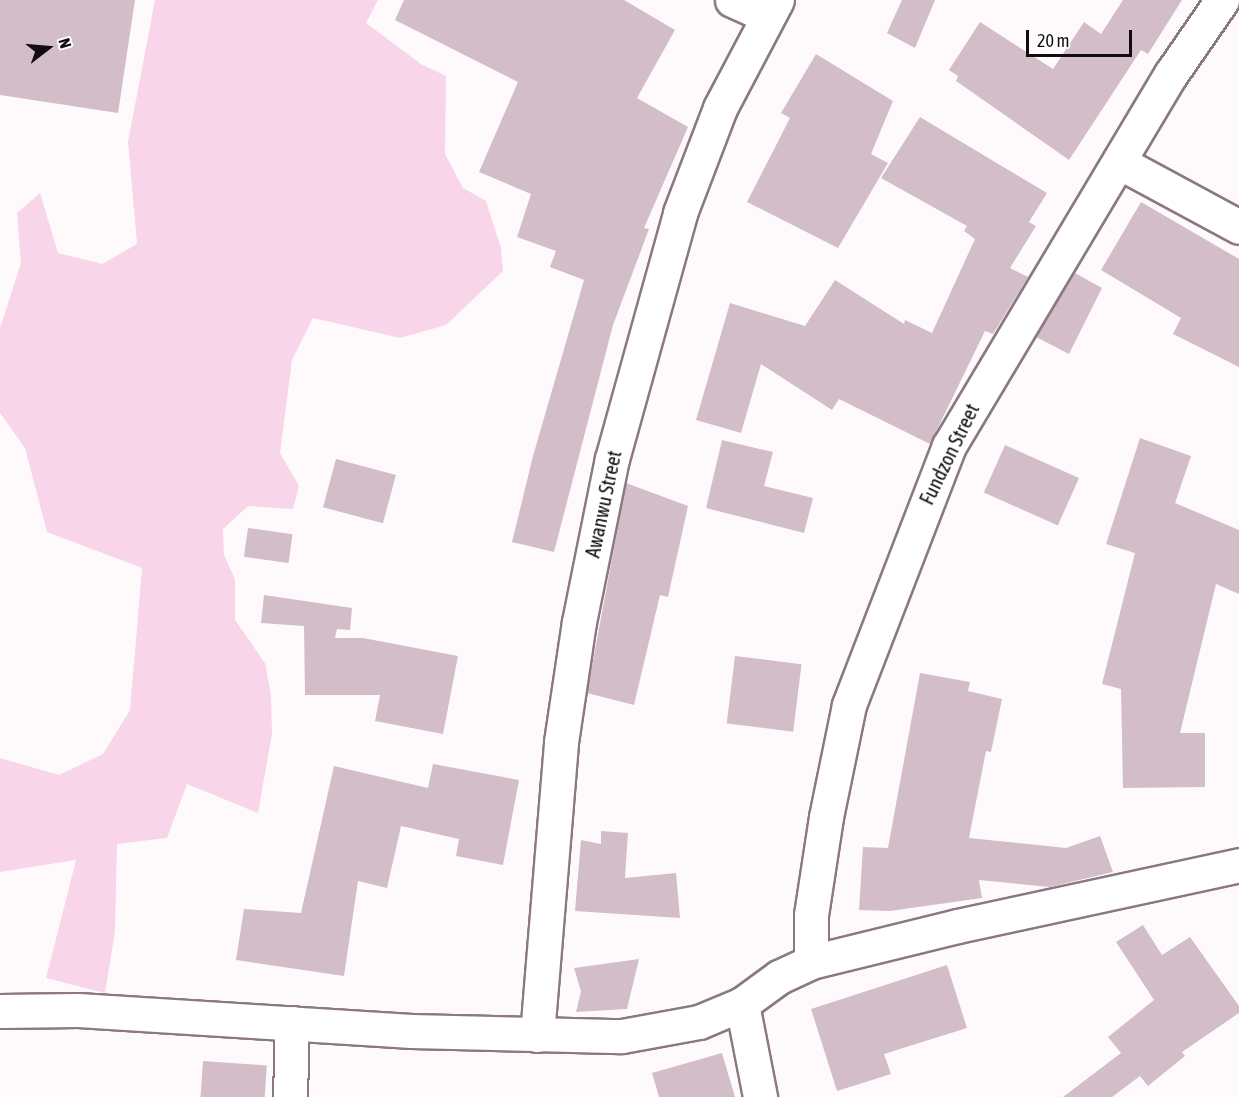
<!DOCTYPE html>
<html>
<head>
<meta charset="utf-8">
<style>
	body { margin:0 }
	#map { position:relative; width:1239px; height:1097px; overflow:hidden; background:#fefafc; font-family:"Asap Condensed",sans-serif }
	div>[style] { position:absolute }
	.green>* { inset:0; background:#f8d5e8 }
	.building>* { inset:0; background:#d2bdc8; transform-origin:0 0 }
	.roads { filter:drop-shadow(2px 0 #8b7882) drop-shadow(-2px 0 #8b7882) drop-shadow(0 2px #8b7882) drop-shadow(0 -2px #8b7882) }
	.minor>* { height:33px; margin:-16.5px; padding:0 16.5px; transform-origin:16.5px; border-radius:16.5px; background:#fff }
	span { translate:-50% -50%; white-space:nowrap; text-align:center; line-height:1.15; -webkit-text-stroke:6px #fff; paint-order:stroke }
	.street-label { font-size:20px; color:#120c0f }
	.north { position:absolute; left:18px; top:18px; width:60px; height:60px; -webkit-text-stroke:4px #fff; paint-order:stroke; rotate:74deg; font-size:16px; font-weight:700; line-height:24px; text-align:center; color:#120c0f }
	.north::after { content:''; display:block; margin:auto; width:21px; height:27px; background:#120c0f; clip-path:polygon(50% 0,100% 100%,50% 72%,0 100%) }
	.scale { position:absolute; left:1026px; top:30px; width:106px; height:27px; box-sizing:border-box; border:3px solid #120c0f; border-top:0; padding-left:8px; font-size:18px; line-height:21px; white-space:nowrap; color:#120c0f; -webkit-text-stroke:4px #fff; paint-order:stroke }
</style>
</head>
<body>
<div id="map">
	<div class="green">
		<div style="clip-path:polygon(155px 0,378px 0,366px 23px,421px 64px,446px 76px,445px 154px,463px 188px,486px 201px,501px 248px,503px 271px,446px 325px,400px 338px,313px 318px,292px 360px,280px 453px,299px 486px,293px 509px,248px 506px,223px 529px,224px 555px,235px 579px,235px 620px,265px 663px,271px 695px,272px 734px,258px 813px,187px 784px,167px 838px,117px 844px,115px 931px,105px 993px,46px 978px,76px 860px,0 872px,0 758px,59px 775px,103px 754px,130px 710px,142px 568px,47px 532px,25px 448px,0 413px,0 328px,21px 263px,17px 213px,40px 193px,58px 253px,102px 264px,137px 244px,128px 142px)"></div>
	</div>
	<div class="building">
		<div style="clip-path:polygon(0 0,135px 0,118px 113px,0 95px)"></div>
		<div style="clip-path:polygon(404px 0,624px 0,675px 30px,637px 98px,688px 127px,644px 228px,649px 229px,613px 325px,554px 552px,512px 542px,533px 456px,584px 280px,550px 267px,556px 251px,517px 237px,531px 194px,479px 172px,518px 82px,395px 20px)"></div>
		<div style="clip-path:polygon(902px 0,935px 0,915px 48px,887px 33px)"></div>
		<div style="clip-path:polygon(1123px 0,1182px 0,1148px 54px,1141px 50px,1069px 160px,956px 81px,958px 76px,949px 70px,980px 22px,1053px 69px,1084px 22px,1101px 34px)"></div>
		<div style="clip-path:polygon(816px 54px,893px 101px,871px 154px,888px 163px,838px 248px,747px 202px,790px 118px,781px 113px)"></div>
		<div style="clip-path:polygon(920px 117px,1047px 193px,1029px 222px,1036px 226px,1010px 268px,1028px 277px,993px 334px,985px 331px,930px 444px,839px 399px,832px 410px,761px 364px,741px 433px,696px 420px,730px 303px,805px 326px,835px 280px,904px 324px,905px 320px,932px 333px,975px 239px,964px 231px,967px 226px,881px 178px)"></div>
		<div style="clip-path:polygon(1141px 202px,1239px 259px,1239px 367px,1173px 334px,1181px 318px,1101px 270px)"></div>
		<div style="clip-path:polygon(1075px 273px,1102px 288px,1069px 354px,1036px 337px)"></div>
		<div style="clip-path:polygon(1140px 438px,1191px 456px,1175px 503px,1239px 530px,1239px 594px,1216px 584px,1180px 733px,1205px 733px,1205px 787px,1123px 788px,1121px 689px,1102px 684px,1135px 553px,1106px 544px)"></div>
		<div style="clip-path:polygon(722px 440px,773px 452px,764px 486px,813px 498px,804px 533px,706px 508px)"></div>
		<div style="left:1005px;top:445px;width:81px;height:52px;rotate:24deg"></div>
		<div style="left:336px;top:459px;width:62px;height:50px;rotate:15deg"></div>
		<div style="clip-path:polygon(626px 483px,688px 506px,668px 597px,660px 595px,634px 705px,587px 693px)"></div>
		<div style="left:248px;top:528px;width:45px;height:29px;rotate:8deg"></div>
		<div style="clip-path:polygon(264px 595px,352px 608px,350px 630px,337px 629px,335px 638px,363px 638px,458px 656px,443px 734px,375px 721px,380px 695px,305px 695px,304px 626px,261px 623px)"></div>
		<div style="left:735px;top:656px;width:67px;height:68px;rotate:7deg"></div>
		<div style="clip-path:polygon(920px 673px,970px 682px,968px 691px,1002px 699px,991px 752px,986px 751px,969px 838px,1066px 848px,1100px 836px,1113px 872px,1050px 887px,979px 880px,982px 898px,890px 911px,859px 910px,863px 847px,888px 848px)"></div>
		<div style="clip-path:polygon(433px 764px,519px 780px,503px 865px,456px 856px,459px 839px,401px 826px,387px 888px,358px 881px,344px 976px,236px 960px,244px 909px,301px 913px,334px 766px,428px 788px)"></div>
		<div style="clip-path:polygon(601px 831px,628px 833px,625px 878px,676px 873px,680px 918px,575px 911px,581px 840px,601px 844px)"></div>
		<div style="clip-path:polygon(1143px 925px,1162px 955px,1190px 937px,1239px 1006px,1239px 1013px,1182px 1052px,1185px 1056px,1148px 1086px,1140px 1076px,1112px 1097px,1063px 1097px,1121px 1053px,1108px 1037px,1154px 1000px,1116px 942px)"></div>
		<div style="clip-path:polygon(639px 959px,627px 1009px,576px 1012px,581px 991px,574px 968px)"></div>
		<div style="clip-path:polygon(947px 965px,967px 1028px,884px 1054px,891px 1074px,837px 1091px,811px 1009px)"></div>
		<div style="clip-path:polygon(722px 1053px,735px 1097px,659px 1097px,652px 1073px)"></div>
		<div style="left:203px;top:1061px;width:64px;height:36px;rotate:4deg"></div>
	</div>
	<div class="roads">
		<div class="minor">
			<div style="left:732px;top:0;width:39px;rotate:24deg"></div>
			<div style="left:1119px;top:162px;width:136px;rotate:28.4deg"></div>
			<div style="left:811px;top:962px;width:47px;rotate:-90deg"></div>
			<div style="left:811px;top:915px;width:99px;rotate:-81.3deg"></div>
			<div style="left:826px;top:817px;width:114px;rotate:-78.4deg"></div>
			<div style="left:849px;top:705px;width:278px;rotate:-68.9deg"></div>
			<div style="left:949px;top:446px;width:433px;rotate:-59.2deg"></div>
			<div style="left:1171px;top:74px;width:90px;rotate:-55.4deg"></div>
			<div style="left:742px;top:1004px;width:95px;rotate:79deg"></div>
			<div style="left:0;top:1011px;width:78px;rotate:-0.7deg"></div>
			<div style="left:78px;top:1010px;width:334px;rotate:3.6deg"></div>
			<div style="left:411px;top:1031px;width:211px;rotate:1.4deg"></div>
			<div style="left:622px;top:1036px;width:78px;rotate:-10.3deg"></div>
			<div style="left:699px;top:1022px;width:47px;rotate:-22.7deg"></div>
			<div style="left:742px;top:1004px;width:46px;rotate:-36.1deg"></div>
			<div style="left:779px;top:977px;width:35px;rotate:-25deg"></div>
			<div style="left:811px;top:962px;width:151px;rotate:-13.8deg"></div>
			<div style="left:958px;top:926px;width:288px;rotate:-12.2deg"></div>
			<div style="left:537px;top:1035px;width:294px;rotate:-85.3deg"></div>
			<div style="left:561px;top:742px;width:121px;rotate:-81.5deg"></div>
			<div style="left:579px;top:622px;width:166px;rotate:-78.6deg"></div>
			<div style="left:612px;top:459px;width:255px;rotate:-74.5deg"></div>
			<div style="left:680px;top:213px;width:112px;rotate:-69.1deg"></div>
			<div style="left:720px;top:108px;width:122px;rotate:-62.2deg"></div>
			<div style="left:290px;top:1097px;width:74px;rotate:-88.5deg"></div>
		</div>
	</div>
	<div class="street-label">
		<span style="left:949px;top:454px;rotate:-64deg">Fundzon Street</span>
		<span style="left:603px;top:504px;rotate:-78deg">Awanwu Street</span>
	</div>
	<div class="north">N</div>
	<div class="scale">20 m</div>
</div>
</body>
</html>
